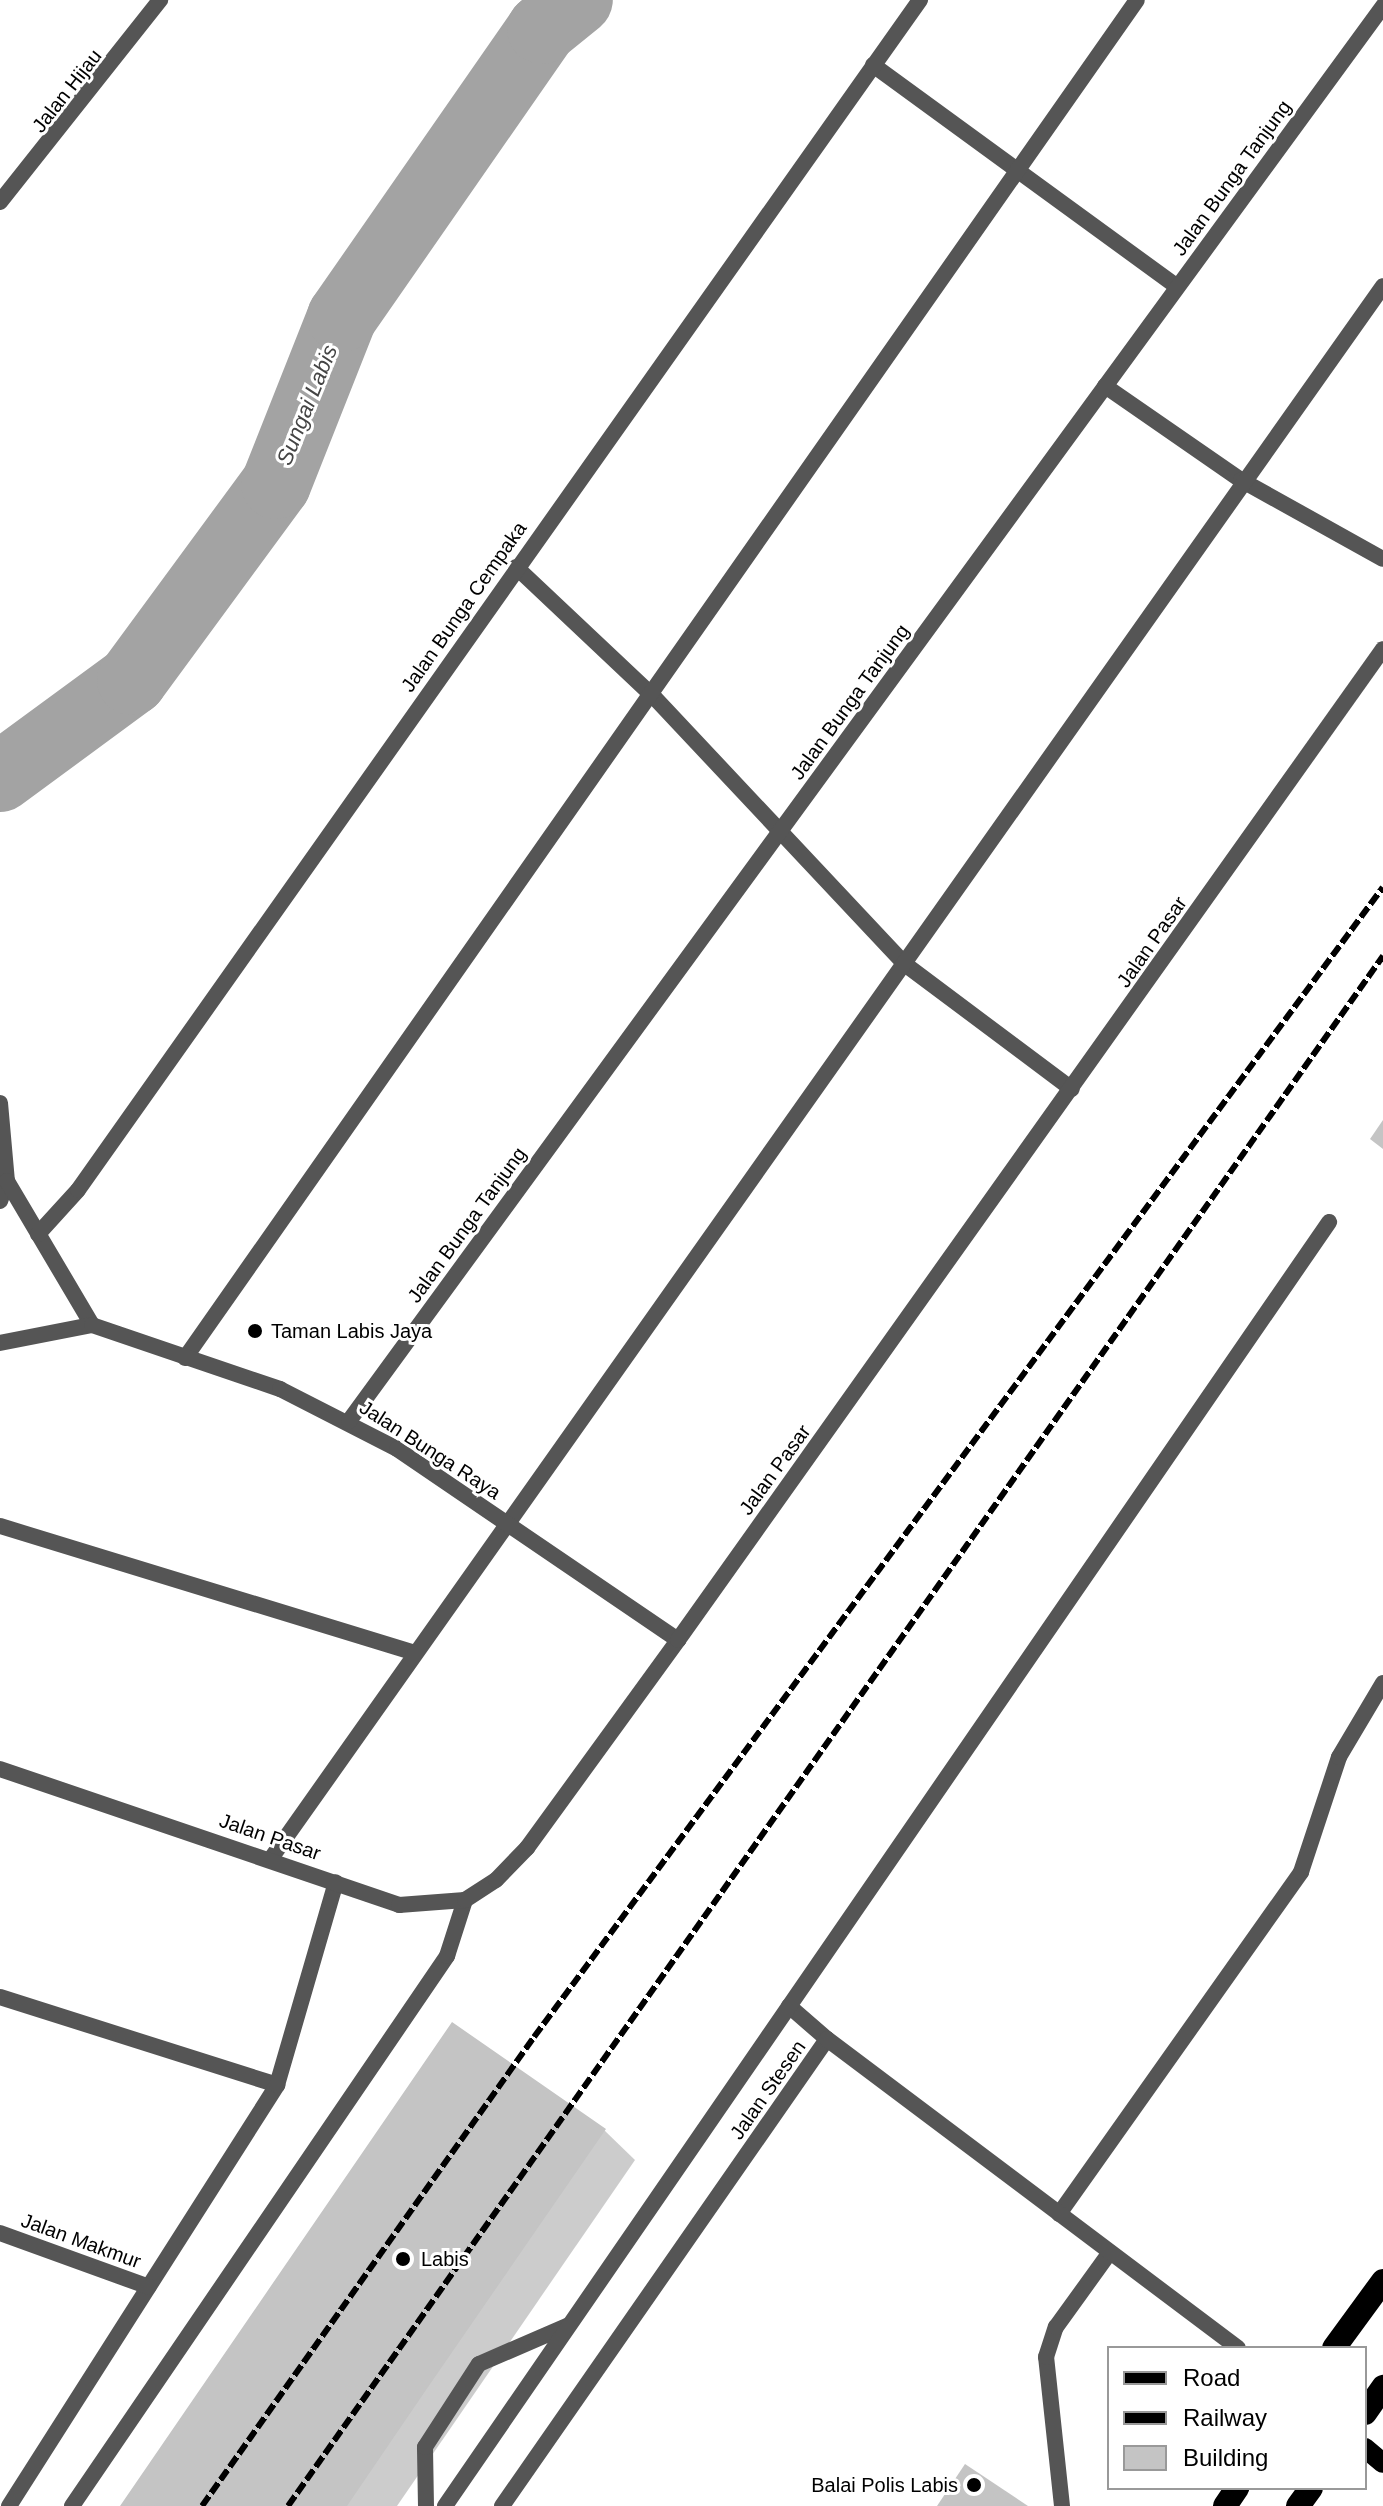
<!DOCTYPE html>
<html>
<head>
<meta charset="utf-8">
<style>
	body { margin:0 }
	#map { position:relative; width:1383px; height:2506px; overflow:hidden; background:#fff; font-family:Arial,sans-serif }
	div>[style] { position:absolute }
	.shadow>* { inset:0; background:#0003 }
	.river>* { height:70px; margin:-35px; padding:0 35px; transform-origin:35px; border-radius:35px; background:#a3a3a3 }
	.building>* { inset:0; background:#c4c4c4 }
	.lane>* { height:16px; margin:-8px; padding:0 8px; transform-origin:8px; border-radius:8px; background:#555 }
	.street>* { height:16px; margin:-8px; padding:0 8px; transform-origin:8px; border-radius:8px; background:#555 }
	.primary>* { height:20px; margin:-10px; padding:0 10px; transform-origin:10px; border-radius:10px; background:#000 }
	.highway>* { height:24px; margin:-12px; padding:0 12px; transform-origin:12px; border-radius:12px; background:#000 }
	.rail>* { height:6px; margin-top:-3px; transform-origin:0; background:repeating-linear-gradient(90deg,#000 0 12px,transparent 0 16px) }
	.dots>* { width:22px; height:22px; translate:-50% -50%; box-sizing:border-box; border:4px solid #fff; border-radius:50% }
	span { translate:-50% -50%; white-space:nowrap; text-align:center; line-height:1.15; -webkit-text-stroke:6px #fff; paint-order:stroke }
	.street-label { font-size:20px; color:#000 }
	.poi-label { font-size:20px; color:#000 }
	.left { translate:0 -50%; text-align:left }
	.right { translate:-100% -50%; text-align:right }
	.water-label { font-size:22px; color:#444; font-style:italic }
	.legend { position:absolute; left:1107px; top:2346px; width:260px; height:144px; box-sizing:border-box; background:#fff; border:2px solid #999; margin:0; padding:10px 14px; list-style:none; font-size:24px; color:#000 }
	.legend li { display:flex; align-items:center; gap:16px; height:40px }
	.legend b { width:40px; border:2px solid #999 }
</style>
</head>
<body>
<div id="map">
	<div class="shadow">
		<div style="clip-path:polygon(604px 2130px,635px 2160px,397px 2506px,122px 2506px)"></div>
	</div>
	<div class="river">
		<div style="left:0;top:777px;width:164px;rotate:-36.3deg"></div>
		<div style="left:132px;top:680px;width:243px;rotate:-53.7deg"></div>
		<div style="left:276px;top:484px;width:180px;rotate:-68.4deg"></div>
		<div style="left:342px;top:317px;width:351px;rotate:-55.2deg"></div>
		<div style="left:542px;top:29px;width:46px;rotate:-38.9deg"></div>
	</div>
	<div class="building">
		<div style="clip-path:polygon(1383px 1120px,1383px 1149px,1370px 1139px)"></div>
		<div style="clip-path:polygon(452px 2022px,606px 2129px,426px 2390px,347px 2506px,120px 2506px)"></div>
		<div style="clip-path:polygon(965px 2464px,1028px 2506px,937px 2506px)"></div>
	</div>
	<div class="lane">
		<div style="left:873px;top:65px;width:376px;rotate:36.1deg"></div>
		<div style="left:1105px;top:386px;width:165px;rotate:34.7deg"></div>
		<div style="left:1241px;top:480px;width:162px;rotate:29.1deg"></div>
		<div style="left:516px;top:567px;width:190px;rotate:43.3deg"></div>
		<div style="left:654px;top:697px;width:368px;rotate:46.8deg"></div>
		<div style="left:906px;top:965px;width:207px;rotate:36.8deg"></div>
		<div style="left:185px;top:1358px;width:1658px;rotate:-54.97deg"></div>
		<div style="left:0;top:1526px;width:432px;rotate:17deg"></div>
		<div style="left:272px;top:1857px;width:1924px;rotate:-54.73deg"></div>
		<div style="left:0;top:1997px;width:291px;rotate:17.6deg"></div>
		<div style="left:789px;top:2006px;width:50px;rotate:41deg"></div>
		<div style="left:1059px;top:2214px;width:419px;rotate:-54.7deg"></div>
		<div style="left:1301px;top:1872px;width:121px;rotate:-71.7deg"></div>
		<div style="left:1339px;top:1757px;width:86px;rotate:-59.3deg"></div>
		<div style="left:9px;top:2506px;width:499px;rotate:-57.5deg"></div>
		<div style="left:277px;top:2085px;width:211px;rotate:-73.8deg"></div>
		<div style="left:72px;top:2506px;width:666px;rotate:-55.71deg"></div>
		<div style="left:447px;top:1956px;width:59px;rotate:-72.2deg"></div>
		<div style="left:426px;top:2506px;width:59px;rotate:-91deg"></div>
		<div style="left:425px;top:2447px;width:99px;rotate:-57deg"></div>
		<div style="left:479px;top:2364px;width:96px;rotate:-23.4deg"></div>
		<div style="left:445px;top:2506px;width:1559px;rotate:-55.45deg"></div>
		<div style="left:1062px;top:2506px;width:150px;rotate:-96.1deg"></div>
		<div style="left:1046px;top:2357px;width:32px;rotate:-72deg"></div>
		<div style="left:1056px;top:2327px;width:92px;rotate:-54.2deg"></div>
	</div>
	<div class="street">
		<div style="left:0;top:202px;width:258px;rotate:-51.6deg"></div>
		<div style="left:0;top:1103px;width:78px;rotate:84.9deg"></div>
		<div style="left:7px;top:1181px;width:21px;rotate:109deg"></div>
		<div style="left:7px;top:1181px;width:167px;rotate:59.4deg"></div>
		<div style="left:38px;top:1234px;width:59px;rotate:-47.7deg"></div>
		<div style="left:78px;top:1190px;width:1458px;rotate:-54.72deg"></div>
		<div style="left:0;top:1343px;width:94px;rotate:-11.1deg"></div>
		<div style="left:92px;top:1325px;width:199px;rotate:18.8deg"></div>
		<div style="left:280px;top:1389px;width:131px;rotate:27.1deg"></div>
		<div style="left:397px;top:1449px;width:340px;rotate:34.2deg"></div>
		<div style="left:349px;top:1421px;width:1753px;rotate:-53.84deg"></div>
		<div style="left:0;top:1769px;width:422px;rotate:18.8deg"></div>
		<div style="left:399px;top:1905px;width:66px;rotate:-4.3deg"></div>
		<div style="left:465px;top:1900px;width:37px;rotate:-33deg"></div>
		<div style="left:496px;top:1880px;width:45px;rotate:-45.9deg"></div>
		<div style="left:527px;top:1848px;width:257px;rotate:-54deg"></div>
		<div style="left:678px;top:1640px;width:1216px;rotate:-54.57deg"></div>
		<div style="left:0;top:2233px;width:158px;rotate:19.9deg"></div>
		<div style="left:502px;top:2506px;width:569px;rotate:-55.16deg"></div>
		<div style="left:827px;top:2039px;width:514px;rotate:36.94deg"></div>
	</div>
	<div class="primary">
		<div style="left:1365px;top:2448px;width:23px;rotate:40deg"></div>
	</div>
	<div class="highway">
		<div style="left:1334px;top:2348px;width:83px;rotate:-53.8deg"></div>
		<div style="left:1365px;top:2413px;width:32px;rotate:-55deg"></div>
		<div style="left:1225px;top:2506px;width:22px;rotate:-56deg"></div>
		<div style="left:1298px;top:2506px;width:22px;rotate:-54deg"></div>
	</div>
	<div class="rail">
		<div style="left:202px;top:2506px;width:575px;rotate:-54.71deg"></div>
		<div style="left:534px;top:2037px;width:1429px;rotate:-53.56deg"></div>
		<div style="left:288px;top:2506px;width:1898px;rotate:-54.76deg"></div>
	</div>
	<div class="dots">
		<div style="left:255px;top:1331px;background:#000"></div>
		<div style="left:403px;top:2259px;background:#000"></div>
		<div style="left:974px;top:2485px;background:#000"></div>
	</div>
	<div class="street-label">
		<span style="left:67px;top:91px;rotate:-52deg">Jalan Hijau</span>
		<span style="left:1232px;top:178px;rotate:-54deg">Jalan Bunga Tanjung</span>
		<span style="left:464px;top:607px;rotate:-55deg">Jalan Bunga Cempaka</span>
		<span style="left:850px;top:702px;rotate:-54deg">Jalan Bunga Tanjung</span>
		<span style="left:1152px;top:942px;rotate:-55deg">Jalan Pasar</span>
		<span style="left:467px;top:1225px;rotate:-54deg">Jalan Bunga Tanjung</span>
		<span style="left:430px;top:1450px;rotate:33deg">Jalan Bunga Raya</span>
		<span style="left:775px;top:1470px;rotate:-54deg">Jalan Pasar</span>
		<span style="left:270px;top:1837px;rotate:19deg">Jalan Pasar</span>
		<span style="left:768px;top:2090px;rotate:-55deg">Jalan Stesen</span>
		<span style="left:81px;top:2241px;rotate:20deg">Jalan Makmur</span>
	</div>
	<div class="poi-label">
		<span class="left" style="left:271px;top:1331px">Taman Labis Jaya</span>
		<span class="left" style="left:421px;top:2259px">Labis</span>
		<span class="right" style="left:958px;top:2485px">Balai Polis Labis</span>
	</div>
	<div class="water-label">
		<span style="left:307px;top:405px;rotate:-68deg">Sungai Labis</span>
	</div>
	<ul class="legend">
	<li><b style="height:10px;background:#000"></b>Road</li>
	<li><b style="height:10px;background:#000"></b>Railway</li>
	<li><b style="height:22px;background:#c4c4c4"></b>Building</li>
	</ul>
</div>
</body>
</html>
